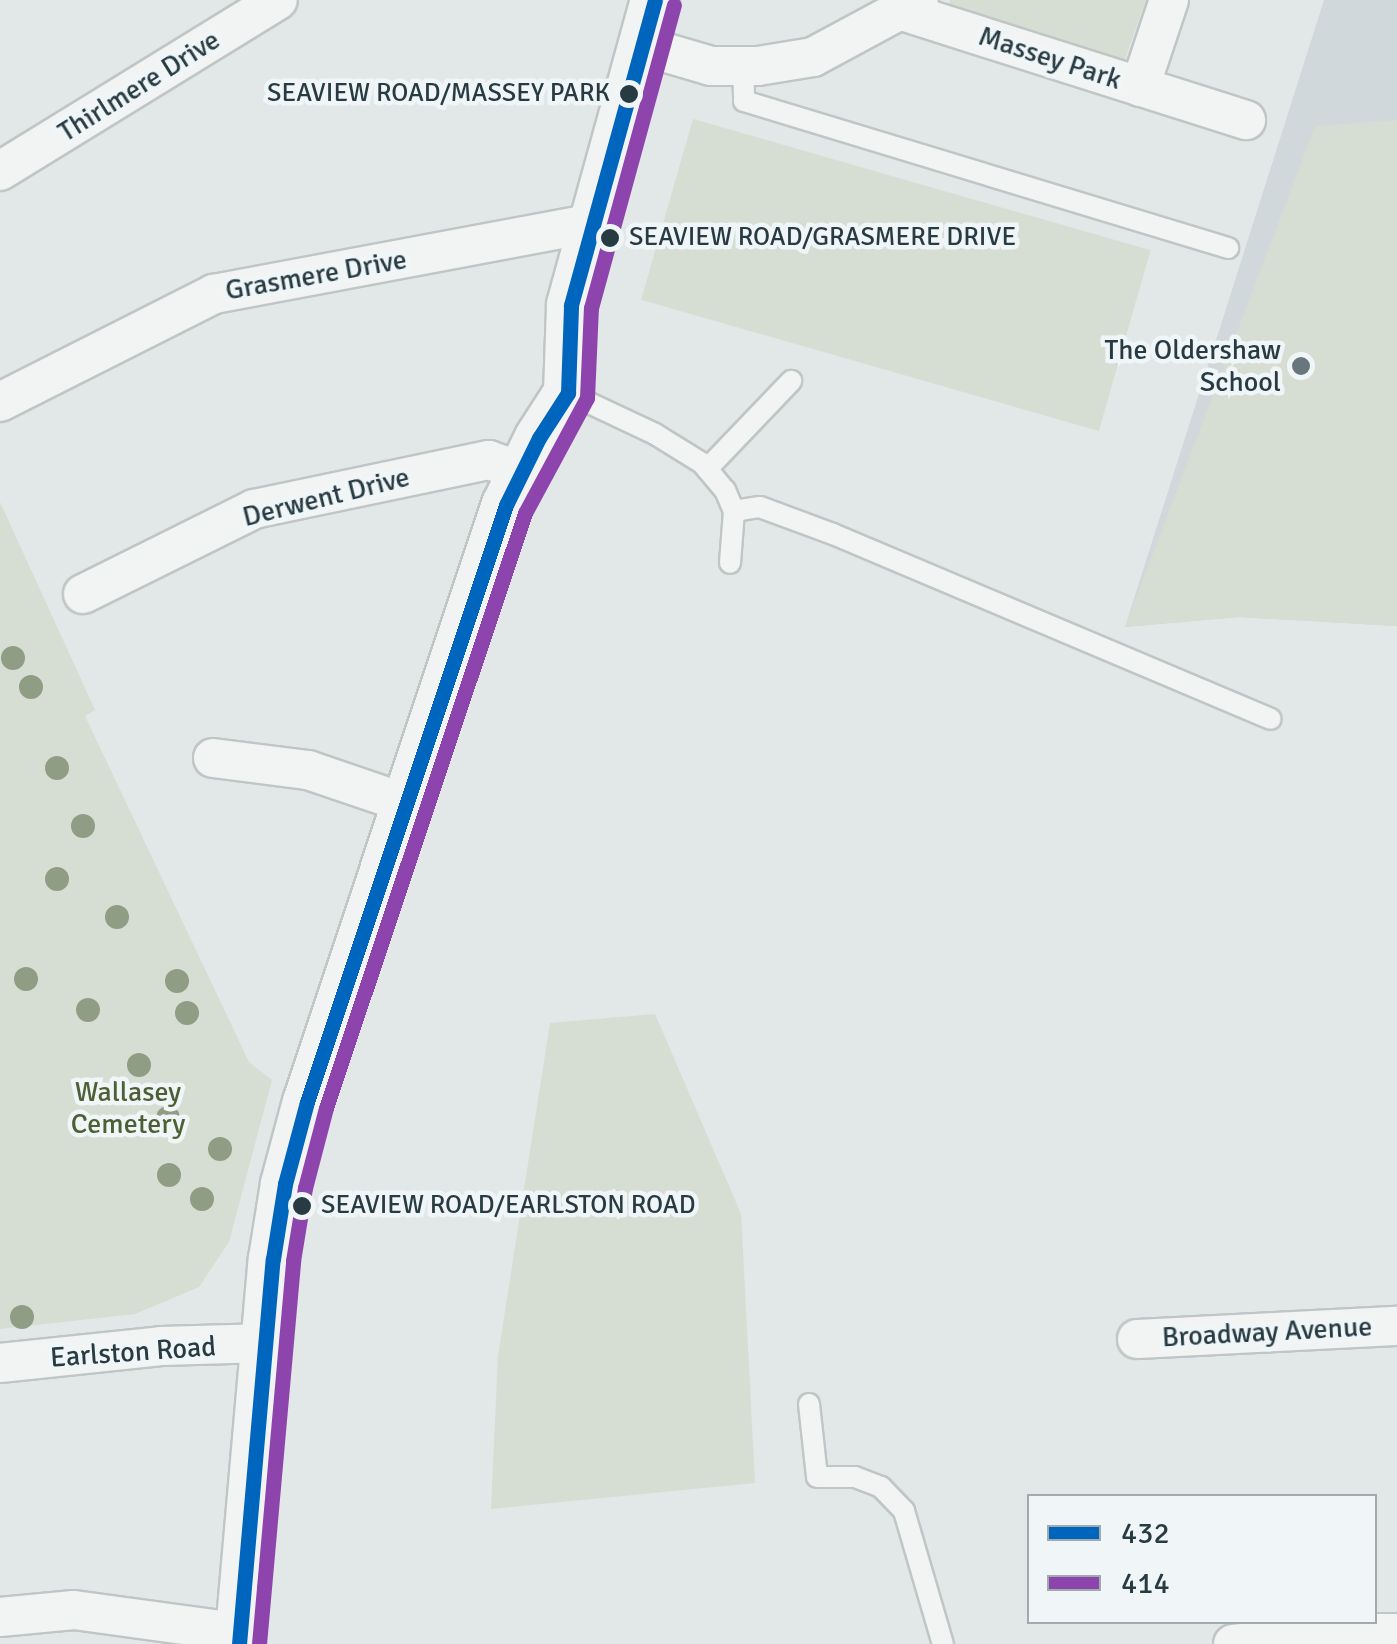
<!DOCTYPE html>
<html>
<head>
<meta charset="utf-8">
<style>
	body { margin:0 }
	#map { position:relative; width:1397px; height:1644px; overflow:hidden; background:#e2e7e8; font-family:Signika,sans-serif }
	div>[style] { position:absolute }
	.built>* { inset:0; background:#d0d8db }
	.green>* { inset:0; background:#d6ddd3; transform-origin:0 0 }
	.roads { filter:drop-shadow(2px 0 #c0c5c6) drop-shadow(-2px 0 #c0c5c6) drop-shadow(0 2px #c0c5c6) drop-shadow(0 -2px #c0c5c6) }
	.service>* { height:20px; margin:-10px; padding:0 10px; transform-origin:10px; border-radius:10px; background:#f2f4f4 }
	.minor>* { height:38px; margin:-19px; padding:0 19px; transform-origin:19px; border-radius:19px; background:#f2f4f4 }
	.tertiary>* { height:48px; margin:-24px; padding:0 24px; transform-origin:24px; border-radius:24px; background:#f2f4f4 }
	.bus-1>* { height:15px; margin:-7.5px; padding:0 7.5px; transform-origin:7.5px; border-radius:7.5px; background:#0065bd }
	.bus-2>* { height:15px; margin:-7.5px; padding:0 7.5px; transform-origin:7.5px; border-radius:7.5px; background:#8e44ad }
	.trees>* { width:24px; height:24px; margin:-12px; border-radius:50%; background:#8f9d85 }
	.dots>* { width:28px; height:28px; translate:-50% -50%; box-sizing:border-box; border:5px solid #f0f6f7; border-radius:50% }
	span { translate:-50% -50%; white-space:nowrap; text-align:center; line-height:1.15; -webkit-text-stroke:9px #f0f6f7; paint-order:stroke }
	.bus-label { font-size:26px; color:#283b43 }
	.right { translate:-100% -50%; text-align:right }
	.left { translate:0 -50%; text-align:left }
	.street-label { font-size:28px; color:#283b43 }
	.poi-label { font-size:28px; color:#283b43 }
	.park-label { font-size:28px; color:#4b6034 }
	.legend { position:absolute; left:1027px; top:1494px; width:350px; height:130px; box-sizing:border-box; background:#f0f6f7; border:2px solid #a0abaf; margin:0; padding:12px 18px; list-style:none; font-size:30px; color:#283b43 }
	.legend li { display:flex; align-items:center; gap:20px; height:50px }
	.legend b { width:50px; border:2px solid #a0abaf }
</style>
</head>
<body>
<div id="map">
	<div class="built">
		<div style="clip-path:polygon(1324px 0,1397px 0,1397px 626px,1239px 617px,1125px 627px)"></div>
	</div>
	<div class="green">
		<div style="clip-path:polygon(950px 0,1146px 0,1123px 65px,948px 12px)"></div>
		<div style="left:693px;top:119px;width:476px;height:188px;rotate:16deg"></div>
		<div style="clip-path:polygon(1397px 120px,1397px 626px,1239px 617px,1125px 627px,1315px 126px)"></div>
		<div style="clip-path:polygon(0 502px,95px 710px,85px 716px,249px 1062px,272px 1080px,229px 1242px,199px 1287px,135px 1314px,0 1329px)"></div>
		<div style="clip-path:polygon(655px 1014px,741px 1214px,755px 1483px,491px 1509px,498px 1356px,550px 1023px)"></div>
	</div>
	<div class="roads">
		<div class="service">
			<div style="left:743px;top:66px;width:35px;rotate:88deg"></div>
			<div style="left:744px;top:101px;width:506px;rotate:16.89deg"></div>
			<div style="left:568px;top:393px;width:96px;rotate:25.2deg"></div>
			<div style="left:655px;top:434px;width:55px;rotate:31.7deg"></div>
			<div style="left:702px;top:463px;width:35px;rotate:50deg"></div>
			<div style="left:725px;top:490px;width:23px;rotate:67deg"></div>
			<div style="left:734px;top:511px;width:52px;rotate:94.4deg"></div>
			<div style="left:707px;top:469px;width:122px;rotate:-46.3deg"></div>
			<div style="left:734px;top:511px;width:26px;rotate:-9deg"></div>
			<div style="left:760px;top:507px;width:78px;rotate:20.3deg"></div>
			<div style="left:833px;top:534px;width:475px;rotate:22.9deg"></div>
			<div style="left:809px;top:1404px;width:73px;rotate:83.7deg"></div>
			<div style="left:817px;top:1477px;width:38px"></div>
			<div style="left:855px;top:1477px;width:28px;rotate:21deg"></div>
			<div style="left:881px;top:1487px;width:33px;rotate:46deg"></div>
			<div style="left:904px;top:1511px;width:139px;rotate:73.7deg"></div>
		</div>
		<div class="minor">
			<div style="left:902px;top:11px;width:361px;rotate:17.6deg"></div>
			<div style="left:643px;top:46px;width:71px;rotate:16.4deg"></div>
			<div style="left:711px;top:66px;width:47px"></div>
			<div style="left:758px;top:66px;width:56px;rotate:-9.3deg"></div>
			<div style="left:813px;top:57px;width:120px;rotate:-28.3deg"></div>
			<div style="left:1140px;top:87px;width:92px;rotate:-71.6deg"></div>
			<div style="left:0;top:171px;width:326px;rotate:-31.6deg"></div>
			<div style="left:0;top:402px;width:240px;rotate:-26.8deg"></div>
			<div style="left:214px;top:294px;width:388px;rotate:-10.6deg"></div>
			<div style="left:83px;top:594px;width:191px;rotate:-26.4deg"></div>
			<div style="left:254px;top:509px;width:240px;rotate:-11.8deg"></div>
			<div style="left:489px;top:460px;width:35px;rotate:20deg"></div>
			<div style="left:213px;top:758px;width:96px;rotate:7.2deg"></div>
			<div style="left:308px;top:770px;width:102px;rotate:18.8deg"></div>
			<div style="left:1137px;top:1339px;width:260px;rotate:-2.9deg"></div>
			<div style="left:0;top:1363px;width:162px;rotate:-6deg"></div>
			<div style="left:161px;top:1346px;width:106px;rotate:-1.6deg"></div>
			<div style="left:0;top:1617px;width:74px;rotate:-5.4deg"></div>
			<div style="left:74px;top:1610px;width:169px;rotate:7.8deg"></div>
			<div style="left:1233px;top:1644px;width:107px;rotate:-5.9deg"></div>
			<div style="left:1339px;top:1633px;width:58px"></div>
		</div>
		<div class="tertiary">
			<div style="left:239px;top:1644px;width:386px;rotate:-85deg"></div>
			<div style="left:273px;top:1259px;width:76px;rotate:-80.9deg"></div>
			<div style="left:285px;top:1184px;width:85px;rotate:-75deg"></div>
			<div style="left:307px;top:1102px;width:629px;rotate:-71.57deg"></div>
			<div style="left:506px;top:505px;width:75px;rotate:-63.8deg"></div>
			<div style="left:539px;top:438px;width:54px;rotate:-57.2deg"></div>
			<div style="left:568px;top:393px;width:88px;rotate:-88deg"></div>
			<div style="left:571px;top:305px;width:316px;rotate:-74.6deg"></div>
		</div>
	</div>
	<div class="bus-1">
		<div style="left:239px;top:1644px;width:386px;rotate:-85deg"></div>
		<div style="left:273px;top:1259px;width:76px;rotate:-80.9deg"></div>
		<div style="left:285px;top:1184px;width:85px;rotate:-75deg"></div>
		<div style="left:307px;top:1102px;width:629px;rotate:-71.57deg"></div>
		<div style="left:506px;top:505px;width:75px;rotate:-63.8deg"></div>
		<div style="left:539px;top:438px;width:54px;rotate:-57.2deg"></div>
		<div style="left:568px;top:393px;width:88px;rotate:-88deg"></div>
		<div style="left:571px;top:305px;width:316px;rotate:-74.6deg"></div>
	</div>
	<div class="bus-2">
		<div style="left:259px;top:1644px;width:385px;rotate:-84.9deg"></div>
		<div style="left:293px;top:1261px;width:74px;rotate:-80.7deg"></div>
		<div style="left:305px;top:1188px;width:83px;rotate:-75.3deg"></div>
		<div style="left:326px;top:1108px;width:627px;rotate:-71.51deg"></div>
		<div style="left:525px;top:513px;width:131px;rotate:-61.7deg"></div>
		<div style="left:587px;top:398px;width:90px;rotate:-87.5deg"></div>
		<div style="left:591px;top:308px;width:314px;rotate:-74.7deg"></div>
	</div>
	<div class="trees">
		<div style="left:13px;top:658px"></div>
		<div style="left:31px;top:687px"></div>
		<div style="left:57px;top:768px"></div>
		<div style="left:83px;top:826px"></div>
		<div style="left:57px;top:879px"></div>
		<div style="left:117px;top:917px"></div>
		<div style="left:26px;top:979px"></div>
		<div style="left:177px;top:981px"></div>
		<div style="left:88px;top:1010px"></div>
		<div style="left:187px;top:1013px"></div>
		<div style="left:139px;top:1065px"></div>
		<div style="left:168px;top:1118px"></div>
		<div style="left:220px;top:1149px"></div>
		<div style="left:169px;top:1175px"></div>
		<div style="left:202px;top:1199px"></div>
		<div style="left:22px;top:1317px"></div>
	</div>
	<div class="dots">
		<div style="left:629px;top:94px;background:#283b43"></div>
		<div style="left:610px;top:238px;background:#283b43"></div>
		<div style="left:1301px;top:366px;background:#69777d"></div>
		<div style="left:302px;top:1206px;background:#283b43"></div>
	</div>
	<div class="bus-label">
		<span class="right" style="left:610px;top:94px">SEAVIEW ROAD/MASSEY PARK</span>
		<span class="left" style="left:629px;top:238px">SEAVIEW ROAD/GRASMERE DRIVE</span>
		<span class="left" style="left:321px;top:1206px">SEAVIEW ROAD/EARLSTON ROAD</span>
	</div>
	<div class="street-label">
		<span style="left:1050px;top:58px;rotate:18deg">Massey Park</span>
		<span style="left:139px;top:86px;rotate:-32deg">Thirlmere Drive</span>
		<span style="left:316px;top:275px;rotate:-10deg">Grasmere Drive</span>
		<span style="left:326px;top:497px;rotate:-14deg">Derwent Drive</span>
		<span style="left:1267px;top:1332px;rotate:-3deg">Broadway Avenue</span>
		<span style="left:133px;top:1352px;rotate:-4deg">Earlston Road</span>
	</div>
	<div class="poi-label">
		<span class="right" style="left:1281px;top:366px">The Oldershaw<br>School</span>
	</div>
	<div class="park-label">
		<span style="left:128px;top:1108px">Wallasey<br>Cemetery</span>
	</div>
	<ul class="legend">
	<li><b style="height:12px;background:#0065bd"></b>432</li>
	<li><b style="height:12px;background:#8e44ad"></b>414</li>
	</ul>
</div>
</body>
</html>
